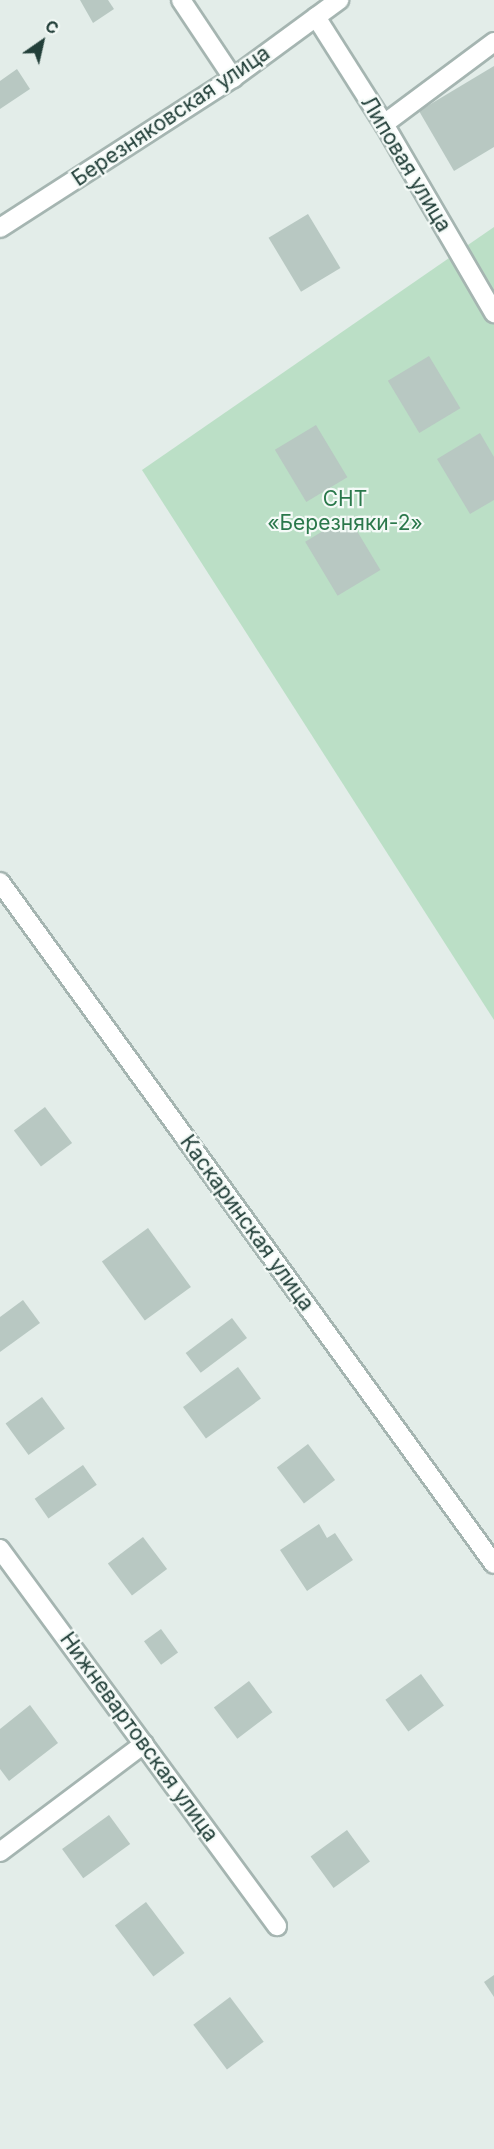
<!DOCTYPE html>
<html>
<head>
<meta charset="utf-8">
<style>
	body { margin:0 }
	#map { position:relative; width:494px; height:2149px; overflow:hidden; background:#e3ede9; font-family:Inter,sans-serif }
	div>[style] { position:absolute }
	.green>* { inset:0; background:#bbdfc6 }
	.building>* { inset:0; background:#b8c8c2; transform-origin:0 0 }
	.roads { filter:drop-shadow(2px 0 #a5b5b1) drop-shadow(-2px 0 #a5b5b1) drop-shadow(0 2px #a5b5b1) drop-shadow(0 -2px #a5b5b1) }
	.minor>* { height:18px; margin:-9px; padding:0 9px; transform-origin:9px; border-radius:9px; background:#fff }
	span { translate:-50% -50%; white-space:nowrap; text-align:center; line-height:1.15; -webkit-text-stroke:4.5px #f4faf7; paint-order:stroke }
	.street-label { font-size:21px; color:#223f39 }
	.park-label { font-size:21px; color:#2a784b }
	.north { position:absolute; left:12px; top:12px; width:60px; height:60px; -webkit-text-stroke:4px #f4faf7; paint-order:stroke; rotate:34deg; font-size:16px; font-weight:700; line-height:24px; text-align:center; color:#223f39 }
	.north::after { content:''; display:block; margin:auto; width:21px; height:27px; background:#223f39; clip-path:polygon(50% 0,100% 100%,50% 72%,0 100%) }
</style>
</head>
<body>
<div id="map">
	<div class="green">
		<div style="clip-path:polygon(494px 227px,494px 1020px,142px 470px)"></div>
	</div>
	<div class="building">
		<div style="clip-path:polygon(80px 0,108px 0,114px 9px,93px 23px)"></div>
		<div style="clip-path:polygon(494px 66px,494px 147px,454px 171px,419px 111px)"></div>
		<div style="clip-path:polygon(17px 69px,30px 89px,0 109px,0 81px)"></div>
		<div style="left:308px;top:214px;width:63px;height:46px;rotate:59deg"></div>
		<div style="left:429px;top:356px;width:61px;height:48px;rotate:59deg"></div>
		<div style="left:316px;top:425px;width:61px;height:48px;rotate:59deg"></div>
		<div style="clip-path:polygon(480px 433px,494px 457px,494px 500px,470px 514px,437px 459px)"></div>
		<div style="left:348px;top:516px;width:63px;height:50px;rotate:59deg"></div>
		<div style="left:45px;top:1107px;width:45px;height:39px;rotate:53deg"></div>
		<div style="left:148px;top:1228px;width:73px;height:57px;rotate:54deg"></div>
		<div style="clip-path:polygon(23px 1300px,40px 1323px,0 1352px,0 1317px)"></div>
		<div style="left:232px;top:1318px;width:25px;height:58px;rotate:53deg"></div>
		<div style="left:238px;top:1367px;width:39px;height:68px;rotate:54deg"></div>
		<div style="left:42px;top:1397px;width:39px;height:45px;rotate:54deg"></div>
		<div style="left:308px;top:1444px;width:45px;height:39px;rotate:53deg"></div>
		<div style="left:83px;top:1465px;width:24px;height:59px;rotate:55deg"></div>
		<div style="clip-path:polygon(319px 1524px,327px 1538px,335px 1533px,353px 1560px,307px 1591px,280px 1550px)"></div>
		<div style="left:143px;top:1537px;width:40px;height:44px;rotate:53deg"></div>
		<div style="left:161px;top:1629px;width:29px;height:21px;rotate:54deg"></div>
		<div style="left:421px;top:1674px;width:39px;height:44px;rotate:54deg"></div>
		<div style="left:249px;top:1681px;width:39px;height:44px;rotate:53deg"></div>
		<div style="clip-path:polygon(30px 1705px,58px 1743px,9px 1781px,0 1769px,0 1729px)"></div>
		<div style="left:109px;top:1815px;width:36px;height:58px;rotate:54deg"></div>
		<div style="left:347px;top:1830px;width:39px;height:45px;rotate:54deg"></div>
		<div style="left:146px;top:1902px;width:64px;height:39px;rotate:53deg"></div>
		<div style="clip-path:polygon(494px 1975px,494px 1997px,484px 1982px)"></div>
		<div style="left:230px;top:1997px;width:56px;height:46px;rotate:53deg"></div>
	</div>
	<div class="roads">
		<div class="minor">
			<div style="left:181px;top:0;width:94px;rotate:56.3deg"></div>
			<div style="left:316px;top:17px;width:127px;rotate:57.6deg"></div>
			<div style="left:384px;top:124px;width:219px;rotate:59.8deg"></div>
			<div style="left:384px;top:124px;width:137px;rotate:-36.7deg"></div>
			<div style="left:0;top:228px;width:277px;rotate:-32.8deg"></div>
			<div style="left:233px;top:78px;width:132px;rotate:-36.3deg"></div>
			<div style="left:0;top:882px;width:842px;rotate:54.08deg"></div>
			<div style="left:0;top:1549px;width:468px;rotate:53.7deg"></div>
			<div style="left:0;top:1852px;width:180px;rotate:-36.9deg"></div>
		</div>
	</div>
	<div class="street-label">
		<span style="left:171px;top:116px;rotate:-34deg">Березняковская улица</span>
		<span style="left:406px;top:164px;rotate:59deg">Липовая улица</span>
		<span style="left:247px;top:1223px;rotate:54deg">Каскаринская улица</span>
		<span style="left:139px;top:1737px;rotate:54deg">Нижневартовская улица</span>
	</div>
	<div class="park-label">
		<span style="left:345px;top:511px">СНТ<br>«Березняки-2»</span>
	</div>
	<div class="north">С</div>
</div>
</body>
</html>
